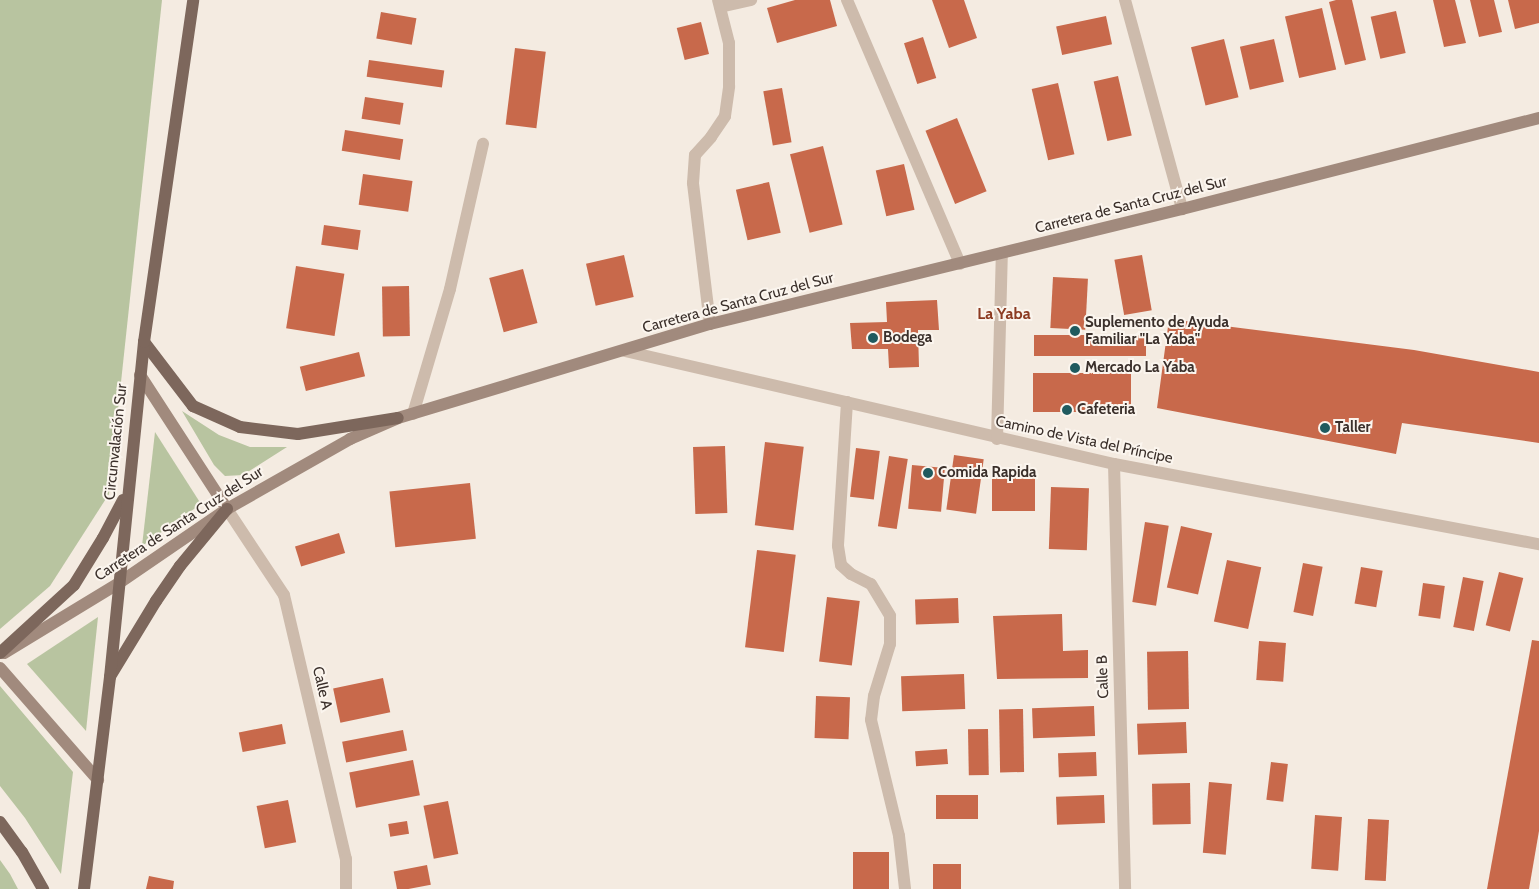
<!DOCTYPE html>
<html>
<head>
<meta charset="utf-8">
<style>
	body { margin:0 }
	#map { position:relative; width:1539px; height:889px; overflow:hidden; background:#f4ebe1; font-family:Cabin,sans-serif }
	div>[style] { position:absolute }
	.green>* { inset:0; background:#b8c4a0 }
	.building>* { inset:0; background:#c8694b; transform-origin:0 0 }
	.service>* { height:12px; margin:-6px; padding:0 6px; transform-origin:6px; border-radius:6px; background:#cdbbac }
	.minor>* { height:12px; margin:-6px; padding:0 6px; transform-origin:6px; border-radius:6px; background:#cdbbac }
	.secondary>* { height:12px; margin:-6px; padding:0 6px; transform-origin:6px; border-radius:6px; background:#a18a7d }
	.primary>* { height:12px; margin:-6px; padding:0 6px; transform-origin:6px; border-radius:6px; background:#7d675c }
	.dots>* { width:14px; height:14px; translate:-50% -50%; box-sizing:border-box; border:2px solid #fbf5ee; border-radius:50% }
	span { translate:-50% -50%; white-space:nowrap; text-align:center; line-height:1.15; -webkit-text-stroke:4px #fbf5ee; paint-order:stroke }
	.street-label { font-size:15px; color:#3b302b }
	.poi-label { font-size:15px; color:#3b302b; font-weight:700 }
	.left { translate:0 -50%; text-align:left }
	.neighbourhood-label { font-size:16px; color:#8c3b22; font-weight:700 }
</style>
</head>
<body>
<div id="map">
	<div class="green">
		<div style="clip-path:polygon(0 0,162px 0,109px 494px,50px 586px,0 629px)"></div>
		<div style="clip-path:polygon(182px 411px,219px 435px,250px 447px,287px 447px,243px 475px,225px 476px,214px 465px)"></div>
		<div style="clip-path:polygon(155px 432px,201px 504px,142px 546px)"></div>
		<div style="clip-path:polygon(98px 617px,86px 731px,27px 664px)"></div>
		<div style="clip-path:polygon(0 686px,73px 772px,61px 874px,25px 818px,0 786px)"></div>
		<div style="clip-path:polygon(0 860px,10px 874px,18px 889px,0 889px)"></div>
	</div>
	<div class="building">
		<div style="clip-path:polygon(795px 0,830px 0,837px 26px,777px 43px,767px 8px)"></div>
		<div style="clip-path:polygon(932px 0,964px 0,977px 38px,949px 48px)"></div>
		<div style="clip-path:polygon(1336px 0,1352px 0,1366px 60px,1345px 65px,1329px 2px)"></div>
		<div style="clip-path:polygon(1433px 0,1455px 0,1466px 43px,1444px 47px)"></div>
		<div style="clip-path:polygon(1470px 0,1494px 0,1502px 32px,1479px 37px)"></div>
		<div style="clip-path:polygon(1508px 0,1539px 0,1539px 23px,1515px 29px)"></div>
		<div style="left:1322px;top:8px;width:63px;height:38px;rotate:77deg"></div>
		<div style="left:1396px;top:11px;width:43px;height:26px;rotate:77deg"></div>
		<div style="left:381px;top:12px;width:36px;height:27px;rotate:10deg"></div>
		<div style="left:1106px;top:16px;width:29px;height:51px;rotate:78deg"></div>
		<div style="left:701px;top:22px;width:33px;height:25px;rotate:76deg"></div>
		<div style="left:923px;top:37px;width:43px;height:20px;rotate:72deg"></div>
		<div style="left:1224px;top:39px;width:60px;height:34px;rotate:76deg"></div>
		<div style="left:1274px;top:39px;width:44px;height:35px;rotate:77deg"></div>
		<div style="left:515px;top:48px;width:31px;height:77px;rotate:7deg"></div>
		<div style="left:369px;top:60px;width:76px;height:17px;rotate:8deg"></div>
		<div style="left:1118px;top:76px;width:61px;height:25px;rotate:77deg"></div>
		<div style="left:1058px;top:83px;width:73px;height:27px;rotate:77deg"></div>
		<div style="left:782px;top:88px;width:55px;height:19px;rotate:80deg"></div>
		<div style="left:365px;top:97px;width:39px;height:22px;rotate:9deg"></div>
		<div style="left:957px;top:118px;width:79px;height:34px;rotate:68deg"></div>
		<div style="left:345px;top:130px;width:59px;height:21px;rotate:9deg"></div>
		<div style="left:823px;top:146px;width:81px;height:34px;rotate:76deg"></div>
		<div style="left:904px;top:164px;width:47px;height:29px;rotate:77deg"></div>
		<div style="left:363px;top:174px;width:50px;height:31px;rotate:8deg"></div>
		<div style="left:769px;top:182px;width:52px;height:34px;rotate:77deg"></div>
		<div style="left:324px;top:225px;width:37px;height:20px;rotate:8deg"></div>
		<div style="left:624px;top:255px;width:43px;height:39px;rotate:77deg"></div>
		<div style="left:1142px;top:255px;width:56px;height:28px;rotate:80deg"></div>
		<div style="left:296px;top:266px;width:49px;height:63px;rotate:9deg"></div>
		<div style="left:523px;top:269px;width:56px;height:35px;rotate:75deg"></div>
		<div style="left:1053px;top:277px;width:35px;height:51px;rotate:3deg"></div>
		<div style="left:409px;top:286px;width:50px;height:27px;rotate:89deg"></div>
		<div style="clip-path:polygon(937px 300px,939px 330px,918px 330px,919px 367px,889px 368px,888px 349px,852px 349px,850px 323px,887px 322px,886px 302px)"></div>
		<div style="clip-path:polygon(1169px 319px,1414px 350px,1539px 372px,1539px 443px,1402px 423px,1396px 454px,1157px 408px)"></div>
		<div style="left:1034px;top:335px;width:112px;height:21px"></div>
		<div style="left:359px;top:352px;width:25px;height:61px;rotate:76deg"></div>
		<div style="left:1033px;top:373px;width:98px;height:39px"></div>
		<div style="left:765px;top:442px;width:39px;height:84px;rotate:7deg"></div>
		<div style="left:725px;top:446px;width:67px;height:32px;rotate:88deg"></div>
		<div style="left:856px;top:448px;width:24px;height:49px;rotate:7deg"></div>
		<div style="left:954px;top:455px;width:30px;height:55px;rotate:8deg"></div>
		<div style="left:889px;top:456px;width:19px;height:71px;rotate:9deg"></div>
		<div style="left:912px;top:465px;width:33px;height:44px;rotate:5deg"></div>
		<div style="left:992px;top:472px;width:43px;height:39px"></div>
		<div style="left:470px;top:483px;width:56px;height:81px;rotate:84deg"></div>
		<div style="left:1051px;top:487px;width:38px;height:62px;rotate:2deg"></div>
		<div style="left:1145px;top:522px;width:24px;height:81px;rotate:9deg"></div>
		<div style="left:1181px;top:526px;width:32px;height:63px;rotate:13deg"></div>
		<div style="left:339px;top:533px;width:21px;height:46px;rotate:73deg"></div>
		<div style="left:757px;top:550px;width:39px;height:98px;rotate:7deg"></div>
		<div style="left:1227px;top:560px;width:35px;height:63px;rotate:12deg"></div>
		<div style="left:1303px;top:563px;width:20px;height:50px;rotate:11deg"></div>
		<div style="left:1361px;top:567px;width:22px;height:37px;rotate:10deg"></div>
		<div style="left:1499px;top:572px;width:25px;height:55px;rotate:14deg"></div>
		<div style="left:1463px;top:577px;width:21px;height:51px;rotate:11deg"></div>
		<div style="left:1423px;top:583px;width:22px;height:33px;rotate:8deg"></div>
		<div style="left:827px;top:597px;width:33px;height:65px;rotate:7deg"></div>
		<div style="left:958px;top:598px;width:25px;height:43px;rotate:88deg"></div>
		<div style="clip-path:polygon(1062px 614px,1063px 651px,1088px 650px,1088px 678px,997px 679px,993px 616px)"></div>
		<div style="clip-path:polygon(1532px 640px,1539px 641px,1539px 831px,1529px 889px,1487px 889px)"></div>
		<div style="left:1259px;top:641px;width:27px;height:39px;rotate:4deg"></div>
		<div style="left:1188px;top:651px;width:58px;height:41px;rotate:89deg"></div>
		<div style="left:964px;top:674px;width:35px;height:63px;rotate:88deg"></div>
		<div style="left:383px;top:678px;width:35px;height:51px;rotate:78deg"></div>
		<div style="left:816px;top:696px;width:34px;height:42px;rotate:2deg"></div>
		<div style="left:1094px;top:706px;width:30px;height:62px;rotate:88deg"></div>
		<div style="left:1023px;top:709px;width:63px;height:24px;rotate:89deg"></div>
		<div style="left:1186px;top:722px;width:31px;height:49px;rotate:88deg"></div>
		<div style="left:282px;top:724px;width:20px;height:44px;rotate:79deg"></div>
		<div style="left:988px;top:729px;width:46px;height:20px;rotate:89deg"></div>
		<div style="left:403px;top:730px;width:21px;height:62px;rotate:79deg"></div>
		<div style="left:947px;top:749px;width:15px;height:32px;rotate:86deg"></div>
		<div style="left:1096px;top:752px;width:24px;height:38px;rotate:88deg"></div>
		<div style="left:413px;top:760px;width:36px;height:65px;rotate:79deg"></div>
		<div style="left:1271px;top:762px;width:17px;height:38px;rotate:7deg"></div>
		<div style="left:1209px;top:782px;width:23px;height:71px;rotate:5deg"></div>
		<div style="left:1190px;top:783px;width:41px;height:38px;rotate:89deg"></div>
		<div style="left:936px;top:795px;width:42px;height:24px"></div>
		<div style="left:1104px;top:795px;width:28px;height:48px;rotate:88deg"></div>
		<div style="left:288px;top:800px;width:43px;height:32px;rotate:79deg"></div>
		<div style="left:448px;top:801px;width:54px;height:25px;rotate:79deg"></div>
		<div style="left:1315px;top:815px;width:27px;height:54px;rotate:4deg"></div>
		<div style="left:1368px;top:819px;width:21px;height:61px;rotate:3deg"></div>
		<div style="left:407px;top:821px;width:13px;height:19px;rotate:81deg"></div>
		<div style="left:853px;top:852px;width:36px;height:37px"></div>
		<div style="left:961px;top:864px;width:25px;height:28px;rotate:90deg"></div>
		<div style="left:427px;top:865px;width:20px;height:34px;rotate:79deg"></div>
		<div style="clip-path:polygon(149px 876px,174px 881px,173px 889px,146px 889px)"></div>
	</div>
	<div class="service">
		<div style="left:847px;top:0;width:287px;rotate:66.8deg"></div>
		<div style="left:720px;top:7px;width:32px;rotate:-13deg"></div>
		<div style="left:847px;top:402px;width:144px;rotate:93.6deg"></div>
		<div style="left:838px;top:546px;width:19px;rotate:81deg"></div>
		<div style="left:841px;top:565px;width:13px;rotate:42deg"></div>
		<div style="left:851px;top:574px;width:22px;rotate:27deg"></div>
		<div style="left:871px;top:584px;width:37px;rotate:59deg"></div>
		<div style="left:890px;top:616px;width:28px;rotate:90deg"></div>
		<div style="left:890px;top:644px;width:54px;rotate:107.1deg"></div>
		<div style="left:874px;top:696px;width:24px;rotate:97deg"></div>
		<div style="left:871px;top:720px;width:119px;rotate:76.4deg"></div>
		<div style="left:899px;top:836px;width:53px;rotate:83.5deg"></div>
		<div style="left:413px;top:414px;width:130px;rotate:-73.5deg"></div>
		<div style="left:450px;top:289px;width:149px;rotate:-77.2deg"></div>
	</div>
	<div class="minor">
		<div style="left:1125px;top:0;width:217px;rotate:74.7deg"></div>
		<div style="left:710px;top:324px;width:142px;rotate:-96.9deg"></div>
		<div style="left:693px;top:183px;width:28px;rotate:-86deg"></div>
		<div style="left:695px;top:155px;width:24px;rotate:-48deg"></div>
		<div style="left:711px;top:137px;width:25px;rotate:-56deg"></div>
		<div style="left:725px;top:116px;width:30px;rotate:-82deg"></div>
		<div style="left:729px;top:86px;width:43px;rotate:-90deg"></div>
		<div style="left:729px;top:43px;width:44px;rotate:-104.3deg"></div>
		<div style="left:625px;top:351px;width:502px;rotate:13.01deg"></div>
		<div style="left:1114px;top:464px;width:432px;rotate:10.7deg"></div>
		<div style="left:997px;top:439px;width:186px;rotate:-88.5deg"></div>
		<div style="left:1114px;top:464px;width:425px;rotate:88.5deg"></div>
		<div style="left:227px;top:509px;width:103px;rotate:56.5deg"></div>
		<div style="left:284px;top:595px;width:271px;rotate:76.8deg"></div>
		<div style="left:346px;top:859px;width:30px;rotate:90deg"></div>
	</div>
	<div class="secondary">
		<div style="left:140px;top:375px;width:160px;rotate:57deg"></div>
		<div style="left:4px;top:653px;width:135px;rotate:-31.3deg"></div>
		<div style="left:119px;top:583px;width:131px;rotate:-34.4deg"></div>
		<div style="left:227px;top:509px;width:142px;rotate:-29.6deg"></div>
		<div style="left:350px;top:439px;width:52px;rotate:-23.6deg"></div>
		<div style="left:398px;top:418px;width:326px;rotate:-16.8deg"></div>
		<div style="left:710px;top:324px;width:486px;rotate:-13.7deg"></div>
		<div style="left:1182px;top:209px;width:368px;rotate:-14.3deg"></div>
		<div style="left:0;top:668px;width:149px;rotate:48.8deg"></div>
	</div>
	<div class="primary">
		<div style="left:144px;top:342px;width:81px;rotate:52.6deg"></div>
		<div style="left:193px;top:406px;width:51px;rotate:24.1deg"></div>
		<div style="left:240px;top:427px;width:58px;rotate:6.9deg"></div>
		<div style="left:298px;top:434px;width:101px;rotate:-9.1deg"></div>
		<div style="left:0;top:653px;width:100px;rotate:-42.6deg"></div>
		<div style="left:74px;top:585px;width:55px;rotate:-58.3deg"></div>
		<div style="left:103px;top:538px;width:43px;rotate:-62.2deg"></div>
		<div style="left:111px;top:675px;width:87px;rotate:-58.7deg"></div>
		<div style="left:156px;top:601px;width:42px;rotate:-55.6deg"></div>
		<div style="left:180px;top:566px;width:74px;rotate:-50.5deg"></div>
		<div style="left:0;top:822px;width:37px;rotate:54deg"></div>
		<div style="left:22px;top:852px;width:43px;rotate:60.4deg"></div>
		<div style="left:84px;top:889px;width:214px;rotate:-83deg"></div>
		<div style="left:110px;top:677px;width:337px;rotate:-84.2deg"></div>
		<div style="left:144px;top:342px;width:345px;rotate:-81.8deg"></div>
	</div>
	<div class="dots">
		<div style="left:1075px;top:331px;background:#1f5a5e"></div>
		<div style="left:873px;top:338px;background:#1f5a5e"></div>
		<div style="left:1075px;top:368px;background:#1f5a5e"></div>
		<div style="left:1067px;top:410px;background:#1f5a5e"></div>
		<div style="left:1325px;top:428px;background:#1f5a5e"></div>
		<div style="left:928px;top:473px;background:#1f5a5e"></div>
	</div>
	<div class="street-label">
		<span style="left:1131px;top:205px;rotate:-14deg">Carretera de Santa Cruz del Sur</span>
		<span style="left:738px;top:303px;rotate:-15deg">Carretera de Santa Cruz del Sur</span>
		<span style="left:1084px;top:440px;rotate:12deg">Camino de Vista del Príncipe</span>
		<span style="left:116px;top:442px;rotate:-84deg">Circunvalación Sur</span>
		<span style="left:179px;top:524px;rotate:-33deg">Carretera de Santa Cruz del Sur</span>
		<span style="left:1103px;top:677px;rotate:-92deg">Calle B</span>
		<span style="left:322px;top:688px;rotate:77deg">Calle A</span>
	</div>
	<div class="poi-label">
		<span class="left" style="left:1085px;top:331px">Suplemento de Ayuda<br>Familiar "La Yaba"</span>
		<span class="left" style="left:883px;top:338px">Bodega</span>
		<span class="left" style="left:1085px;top:368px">Mercado La Yaba</span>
		<span class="left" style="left:1077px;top:410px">Cafeteria</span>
		<span class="left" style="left:1335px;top:428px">Taller</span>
		<span class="left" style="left:938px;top:473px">Comida Rapida</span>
	</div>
	<div class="neighbourhood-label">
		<span style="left:1004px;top:314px">La Yaba</span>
	</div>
</div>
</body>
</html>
